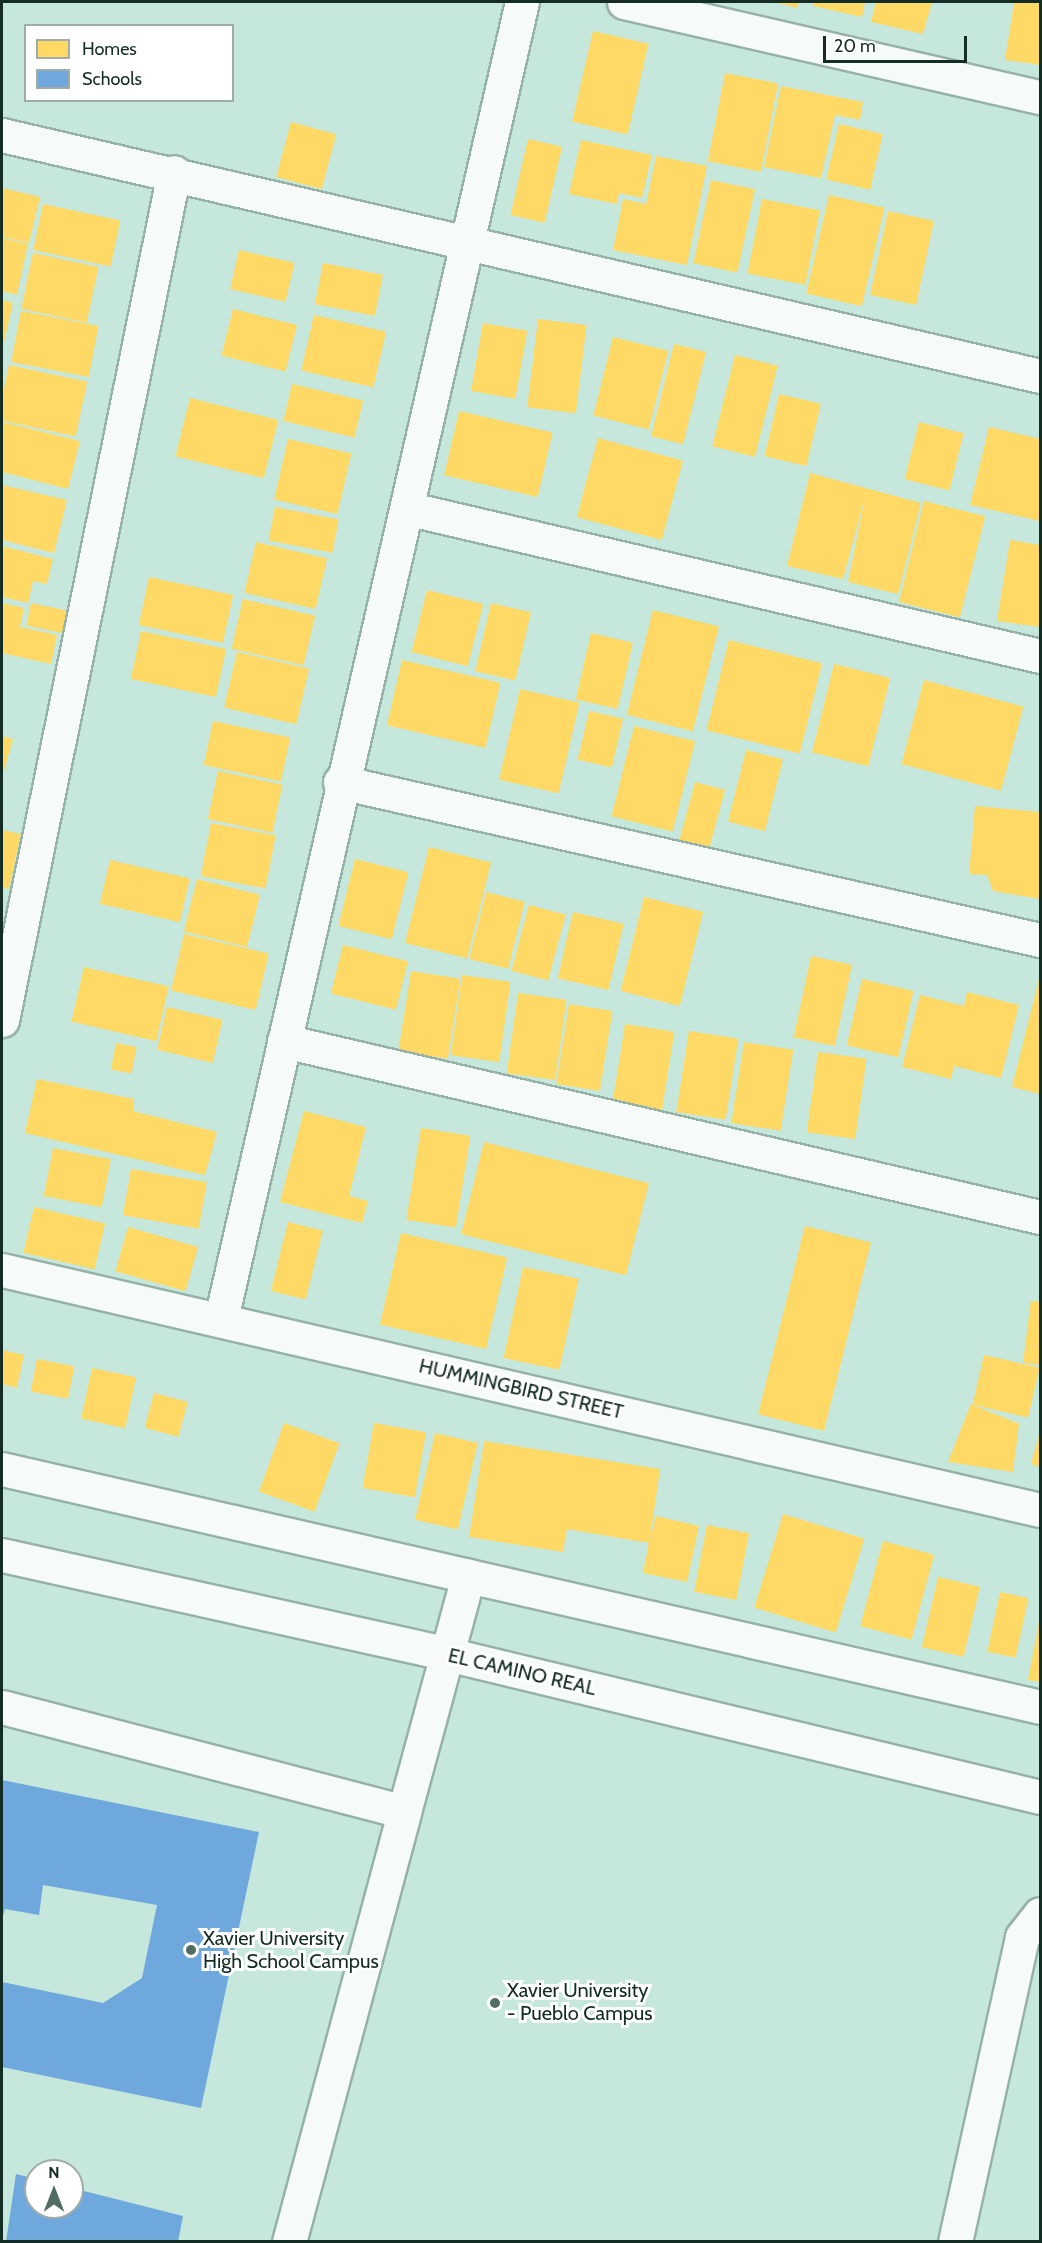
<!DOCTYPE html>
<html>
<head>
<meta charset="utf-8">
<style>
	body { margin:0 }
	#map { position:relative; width:1042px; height:2243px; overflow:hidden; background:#c5e7dc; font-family:Cabin,sans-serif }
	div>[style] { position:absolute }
	.homes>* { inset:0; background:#ffd966; transform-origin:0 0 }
	.schools>* { inset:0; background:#6fa8dc }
	.roads { filter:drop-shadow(2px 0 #96b1a8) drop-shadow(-2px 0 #96b1a8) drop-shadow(0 2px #96b1a8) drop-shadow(0 -2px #96b1a8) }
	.minor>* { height:33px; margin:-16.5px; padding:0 16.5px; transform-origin:16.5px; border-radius:16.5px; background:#f6fbfa }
	.dots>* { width:16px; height:16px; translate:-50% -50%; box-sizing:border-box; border:3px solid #fff; border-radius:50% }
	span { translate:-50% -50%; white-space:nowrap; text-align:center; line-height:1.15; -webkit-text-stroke:6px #fff; paint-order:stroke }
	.street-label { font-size:20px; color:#132c24 }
	.poi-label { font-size:20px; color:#132c24 }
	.left { translate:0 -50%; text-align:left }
	.frame { position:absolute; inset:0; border:3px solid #132c24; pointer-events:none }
	.legend { position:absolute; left:24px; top:24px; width:210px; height:78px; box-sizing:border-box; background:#fff; border:2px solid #a1aba7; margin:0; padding:8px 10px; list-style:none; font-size:18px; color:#132c24 }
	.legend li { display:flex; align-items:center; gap:12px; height:30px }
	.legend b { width:30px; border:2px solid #a1aba7 }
	.north { position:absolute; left:24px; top:2159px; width:60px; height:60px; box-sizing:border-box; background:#fff; border:2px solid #a1aba7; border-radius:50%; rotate:0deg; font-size:16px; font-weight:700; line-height:24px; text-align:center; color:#132c24 }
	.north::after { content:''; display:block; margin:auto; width:21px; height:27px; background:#516d64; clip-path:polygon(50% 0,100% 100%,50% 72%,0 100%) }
	.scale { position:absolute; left:823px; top:36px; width:144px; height:27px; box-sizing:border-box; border:3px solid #132c24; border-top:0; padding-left:8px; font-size:18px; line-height:21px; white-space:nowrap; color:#132c24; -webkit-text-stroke:4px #fff; paint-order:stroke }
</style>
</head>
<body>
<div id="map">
	<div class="homes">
		<div style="clip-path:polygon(774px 2px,799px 2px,797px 8px)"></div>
		<div style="clip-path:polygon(814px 2px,865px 2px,862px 17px,813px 6px)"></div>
		<div style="clip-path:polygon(876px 2px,932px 2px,923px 34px,871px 22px)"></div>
		<div style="clip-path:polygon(1014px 2px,1040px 2px,1040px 65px,1005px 60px)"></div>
		<div style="left:593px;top:31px;width:57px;height:93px;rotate:13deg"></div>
		<div style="left:725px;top:73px;width:54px;height:90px;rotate:11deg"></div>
		<div style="clip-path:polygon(781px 86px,863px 102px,860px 120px,835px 115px,821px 178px,764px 167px)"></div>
		<div style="left:291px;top:122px;width:47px;height:57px;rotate:15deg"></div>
		<div style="left:839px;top:124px;width:45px;height:57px;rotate:13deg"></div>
		<div style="left:528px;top:139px;width:35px;height:78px;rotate:13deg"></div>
		<div style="clip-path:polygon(581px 140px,652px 155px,642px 198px,619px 193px,617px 204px,569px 194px)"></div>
		<div style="clip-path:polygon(656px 156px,707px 166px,687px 265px,613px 250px,623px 199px,646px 204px)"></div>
		<div style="left:711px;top:180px;width:45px;height:85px;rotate:12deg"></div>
		<div style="clip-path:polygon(2px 188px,40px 197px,29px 243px,2px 237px)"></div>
		<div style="left:829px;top:195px;width:57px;height:101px;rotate:13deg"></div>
		<div style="left:762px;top:199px;width:59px;height:76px;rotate:11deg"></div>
		<div style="left:43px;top:204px;width:79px;height:47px;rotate:12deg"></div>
		<div style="left:888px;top:211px;width:47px;height:86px;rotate:12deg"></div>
		<div style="clip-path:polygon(2px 238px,28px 244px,17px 295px,2px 291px)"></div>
		<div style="left:239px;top:250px;width:57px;height:40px;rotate:13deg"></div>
		<div style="left:33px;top:253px;width:67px;height:57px;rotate:12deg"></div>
		<div style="left:323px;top:263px;width:61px;height:42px;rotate:11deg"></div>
		<div style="clip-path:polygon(2px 300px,13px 303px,2px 351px)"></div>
		<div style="left:233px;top:309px;width:66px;height:48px;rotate:14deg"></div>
		<div style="left:21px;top:311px;width:79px;height:52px;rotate:11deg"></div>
		<div style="left:314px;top:315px;width:74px;height:57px;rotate:13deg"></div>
		<div style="left:538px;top:319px;width:49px;height:89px;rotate:7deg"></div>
		<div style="left:483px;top:323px;width:45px;height:69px;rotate:10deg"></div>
		<div style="left:613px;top:337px;width:57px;height:81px;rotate:14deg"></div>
		<div style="left:674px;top:344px;width:33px;height:95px;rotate:14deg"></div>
		<div style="left:735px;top:355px;width:44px;height:94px;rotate:14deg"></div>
		<div style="left:9px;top:365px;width:80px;height:56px;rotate:12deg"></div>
		<div style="left:292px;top:384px;width:73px;height:38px;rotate:13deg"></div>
		<div style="left:779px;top:394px;width:43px;height:64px;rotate:13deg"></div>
		<div style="left:190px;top:398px;width:91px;height:60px;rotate:14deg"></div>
		<div style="left:459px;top:411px;width:96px;height:66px;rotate:13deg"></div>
		<div style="clip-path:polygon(2px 422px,80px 441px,68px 489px,2px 472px)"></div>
		<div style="left:919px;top:422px;width:46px;height:59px;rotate:14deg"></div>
		<div style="clip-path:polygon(989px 427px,1040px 439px,1040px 521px,970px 505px)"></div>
		<div style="left:598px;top:438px;width:88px;height:82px;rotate:15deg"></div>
		<div style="left:288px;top:439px;width:65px;height:62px;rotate:13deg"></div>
		<div style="clip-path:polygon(810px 473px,921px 503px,898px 594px,848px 582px,865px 497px,843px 579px,787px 566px)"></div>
		<div style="clip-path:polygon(2px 485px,67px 500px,54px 553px,2px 540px)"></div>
		<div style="left:924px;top:501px;width:63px;height:104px;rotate:14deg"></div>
		<div style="left:275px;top:507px;width:65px;height:34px;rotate:11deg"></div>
		<div style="clip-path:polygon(1010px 540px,1040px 545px,1040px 627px,997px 621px)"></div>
		<div style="left:256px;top:542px;width:73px;height:52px;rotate:13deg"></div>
		<div style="clip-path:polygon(2px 546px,53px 559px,47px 584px,33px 581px,28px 603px,2px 597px)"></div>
		<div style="left:149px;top:577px;width:86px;height:49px;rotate:12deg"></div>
		<div style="left:427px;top:590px;width:58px;height:64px;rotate:14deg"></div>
		<div style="left:243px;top:599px;width:74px;height:51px;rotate:13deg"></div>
		<div style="clip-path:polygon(2px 603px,24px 608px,20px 627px,57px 635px,51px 664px,2px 653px)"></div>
		<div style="left:31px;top:603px;width:39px;height:23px;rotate:12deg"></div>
		<div style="left:491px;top:603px;width:41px;height:70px;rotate:13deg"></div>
		<div style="left:653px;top:610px;width:68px;height:108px;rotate:14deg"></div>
		<div style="left:141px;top:631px;width:87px;height:49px;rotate:12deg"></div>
		<div style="left:591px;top:633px;width:43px;height:68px;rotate:13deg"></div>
		<div style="left:729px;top:640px;width:96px;height:93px;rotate:14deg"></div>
		<div style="left:237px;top:652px;width:74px;height:57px;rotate:13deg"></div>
		<div style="left:402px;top:660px;width:101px;height:67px;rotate:13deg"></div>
		<div style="left:834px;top:664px;width:58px;height:91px;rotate:14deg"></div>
		<div style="left:924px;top:680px;width:103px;height:87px;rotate:15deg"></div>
		<div style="left:520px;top:689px;width:61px;height:93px;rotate:13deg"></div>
		<div style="left:589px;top:711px;width:35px;height:50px;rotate:13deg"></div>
		<div style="left:213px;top:721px;width:79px;height:45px;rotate:12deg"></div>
		<div style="left:634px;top:726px;width:63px;height:93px;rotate:14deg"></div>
		<div style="clip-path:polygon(2px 736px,13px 739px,2px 778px)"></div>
		<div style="left:746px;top:750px;width:38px;height:74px;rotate:14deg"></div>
		<div style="left:218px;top:771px;width:66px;height:49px;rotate:12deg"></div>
		<div style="left:695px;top:782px;width:31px;height:64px;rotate:15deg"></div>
		<div style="clip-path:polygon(975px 806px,1040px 812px,1040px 899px,993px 891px,987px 875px,969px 874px)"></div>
		<div style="left:211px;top:823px;width:66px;height:54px;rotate:11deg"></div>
		<div style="clip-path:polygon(2px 830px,21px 834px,9px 889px,2px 887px)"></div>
		<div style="left:429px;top:847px;width:64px;height:99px;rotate:14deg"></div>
		<div style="left:355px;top:859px;width:55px;height:69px;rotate:14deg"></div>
		<div style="left:110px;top:860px;width:82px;height:45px;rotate:13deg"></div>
		<div style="left:197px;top:879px;width:65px;height:54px;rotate:14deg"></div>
		<div style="left:486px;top:892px;width:40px;height:69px;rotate:14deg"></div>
		<div style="left:644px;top:897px;width:61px;height:97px;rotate:14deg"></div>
		<div style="left:529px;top:905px;width:38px;height:68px;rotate:15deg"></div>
		<div style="left:573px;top:912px;width:52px;height:68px;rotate:13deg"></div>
		<div style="left:184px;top:934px;width:87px;height:58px;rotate:13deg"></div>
		<div style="left:343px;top:945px;width:67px;height:50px;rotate:14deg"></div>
		<div style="left:811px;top:956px;width:42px;height:83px;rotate:12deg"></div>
		<div style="left:84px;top:967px;width:87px;height:56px;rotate:13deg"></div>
		<div style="left:411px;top:971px;width:50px;height:81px;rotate:9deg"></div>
		<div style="left:462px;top:975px;width:49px;height:81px;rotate:8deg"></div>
		<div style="clip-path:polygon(1040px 975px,1040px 1094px,1012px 1087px)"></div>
		<div style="left:862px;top:979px;width:53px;height:68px;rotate:13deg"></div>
		<div style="clip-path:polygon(967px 992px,1019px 1005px,1001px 1078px,954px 1066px,951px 1079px,902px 1067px,920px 995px,964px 1006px)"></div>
		<div style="left:518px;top:993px;width:49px;height:81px;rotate:8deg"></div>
		<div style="left:569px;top:1004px;width:44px;height:81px;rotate:9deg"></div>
		<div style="left:167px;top:1007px;width:57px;height:44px;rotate:13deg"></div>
		<div style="left:625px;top:1024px;width:50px;height:82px;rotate:9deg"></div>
		<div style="left:689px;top:1031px;width:50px;height:82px;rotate:9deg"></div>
		<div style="left:744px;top:1042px;width:50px;height:82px;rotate:9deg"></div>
		<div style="left:116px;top:1043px;width:21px;height:27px;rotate:11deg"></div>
		<div style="left:818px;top:1052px;width:49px;height:81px;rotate:8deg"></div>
		<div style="clip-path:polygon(37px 1079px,134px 1099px,133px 1111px,217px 1132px,205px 1175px,25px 1133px)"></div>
		<div style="clip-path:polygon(304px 1111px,366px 1127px,349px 1196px,368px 1201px,362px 1223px,280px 1202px)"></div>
		<div style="left:421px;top:1128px;width:50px;height:93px;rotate:9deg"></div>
		<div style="left:484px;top:1142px;width:170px;height:95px;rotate:14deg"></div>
		<div style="left:53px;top:1148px;width:59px;height:49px;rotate:11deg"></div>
		<div style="left:131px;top:1169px;width:77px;height:47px;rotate:10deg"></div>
		<div style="left:34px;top:1207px;width:73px;height:47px;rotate:13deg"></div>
		<div style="left:288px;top:1222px;width:36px;height:71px;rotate:14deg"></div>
		<div style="left:805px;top:1226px;width:68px;height:194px;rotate:14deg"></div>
		<div style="left:128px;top:1227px;width:73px;height:46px;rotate:16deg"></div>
		<div style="left:401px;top:1233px;width:109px;height:94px;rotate:13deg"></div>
		<div style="left:523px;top:1267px;width:57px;height:93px;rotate:12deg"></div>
		<div style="clip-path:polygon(1031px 1300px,1040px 1302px,1040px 1365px,1023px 1363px)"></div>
		<div style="clip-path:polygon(2px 1350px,24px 1355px,17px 1388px,2px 1384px)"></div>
		<div style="left:984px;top:1355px;width:57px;height:51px;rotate:13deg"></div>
		<div style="left:37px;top:1359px;width:38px;height:33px;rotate:11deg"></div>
		<div style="left:92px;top:1368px;width:45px;height:52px;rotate:12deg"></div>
		<div style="left:154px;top:1393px;width:35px;height:36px;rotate:15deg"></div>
		<div style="clip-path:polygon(971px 1404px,1019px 1424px,1013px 1472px,948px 1462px)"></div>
		<div style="left:284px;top:1423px;width:59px;height:73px;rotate:20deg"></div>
		<div style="left:374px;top:1423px;width:53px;height:66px;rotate:10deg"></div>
		<div style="clip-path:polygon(1040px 1431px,1040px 1467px,1031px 1464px)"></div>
		<div style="left:435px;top:1433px;width:44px;height:89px;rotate:13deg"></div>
		<div style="clip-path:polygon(484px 1441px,660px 1469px,650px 1540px,656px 1516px,699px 1526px,687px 1582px,643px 1573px,649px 1543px,567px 1529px,563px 1552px,469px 1537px)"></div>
		<div style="left:783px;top:1514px;width:85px;height:98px;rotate:17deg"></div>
		<div style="left:707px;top:1525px;width:43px;height:68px;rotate:11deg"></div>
		<div style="left:883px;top:1541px;width:53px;height:88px;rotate:15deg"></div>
		<div style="left:938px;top:1577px;width:43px;height:72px;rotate:13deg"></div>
		<div style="left:1000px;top:1592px;width:29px;height:61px;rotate:12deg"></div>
		<div style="clip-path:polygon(1039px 1622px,1040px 1622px,1040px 1682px,1028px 1680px)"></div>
	</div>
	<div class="schools">
		<div style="clip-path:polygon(2px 1780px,259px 1832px,201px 2108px,2px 2067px,2px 1982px,103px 2003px,142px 1978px,157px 1905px,43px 1885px,39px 1915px,5px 1909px,2px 1919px)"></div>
		<div style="clip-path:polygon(16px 2174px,36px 2179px,36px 2207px,72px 2207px,72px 2188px,183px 2216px,178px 2242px,6px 2242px)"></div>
	</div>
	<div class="roads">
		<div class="minor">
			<div style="left:624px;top:2px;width:427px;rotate:12.9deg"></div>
			<div style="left:2px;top:135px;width:1066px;rotate:13.07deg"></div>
			<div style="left:410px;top:509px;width:647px;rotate:13.13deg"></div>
			<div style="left:340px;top:782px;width:718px;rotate:12.72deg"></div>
			<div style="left:2px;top:1020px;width:865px;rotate:-78.53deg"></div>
			<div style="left:284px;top:1041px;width:776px;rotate:13.11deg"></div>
			<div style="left:2px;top:1270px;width:1065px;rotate:13.02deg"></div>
			<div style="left:221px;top:1319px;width:1351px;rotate:-77.13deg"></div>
			<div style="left:2px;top:1469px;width:1065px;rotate:12.91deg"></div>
			<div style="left:2px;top:1555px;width:456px;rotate:12.5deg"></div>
			<div style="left:447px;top:1654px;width:610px;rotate:13.56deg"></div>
			<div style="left:2px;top:1707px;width:415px;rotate:14.6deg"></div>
			<div style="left:404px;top:1812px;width:245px;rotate:-74.8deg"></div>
			<div style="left:289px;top:2242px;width:445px;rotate:-75deg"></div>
			<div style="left:955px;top:2242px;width:312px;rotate:-77.6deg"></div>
			<div style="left:1022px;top:1937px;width:29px;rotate:-52deg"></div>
		</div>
	</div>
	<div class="dots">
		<div style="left:191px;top:1950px;background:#516d64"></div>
		<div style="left:495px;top:2003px;background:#516d64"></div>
	</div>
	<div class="street-label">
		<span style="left:521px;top:1389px;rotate:13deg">HUMMINGBIRD STREET</span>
		<span style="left:522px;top:1672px;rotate:13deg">EL CAMINO REAL</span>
	</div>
	<div class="poi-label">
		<span class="left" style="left:203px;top:1950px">Xavier University<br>High School Campus</span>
		<span class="left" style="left:507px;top:2002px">Xavier University<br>- Pueblo Campus</span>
	</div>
	<div class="frame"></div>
	<ul class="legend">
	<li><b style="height:16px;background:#ffd966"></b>Homes</li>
	<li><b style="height:16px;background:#6fa8dc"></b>Schools</li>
	</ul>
	<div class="north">N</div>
	<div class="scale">20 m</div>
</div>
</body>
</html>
